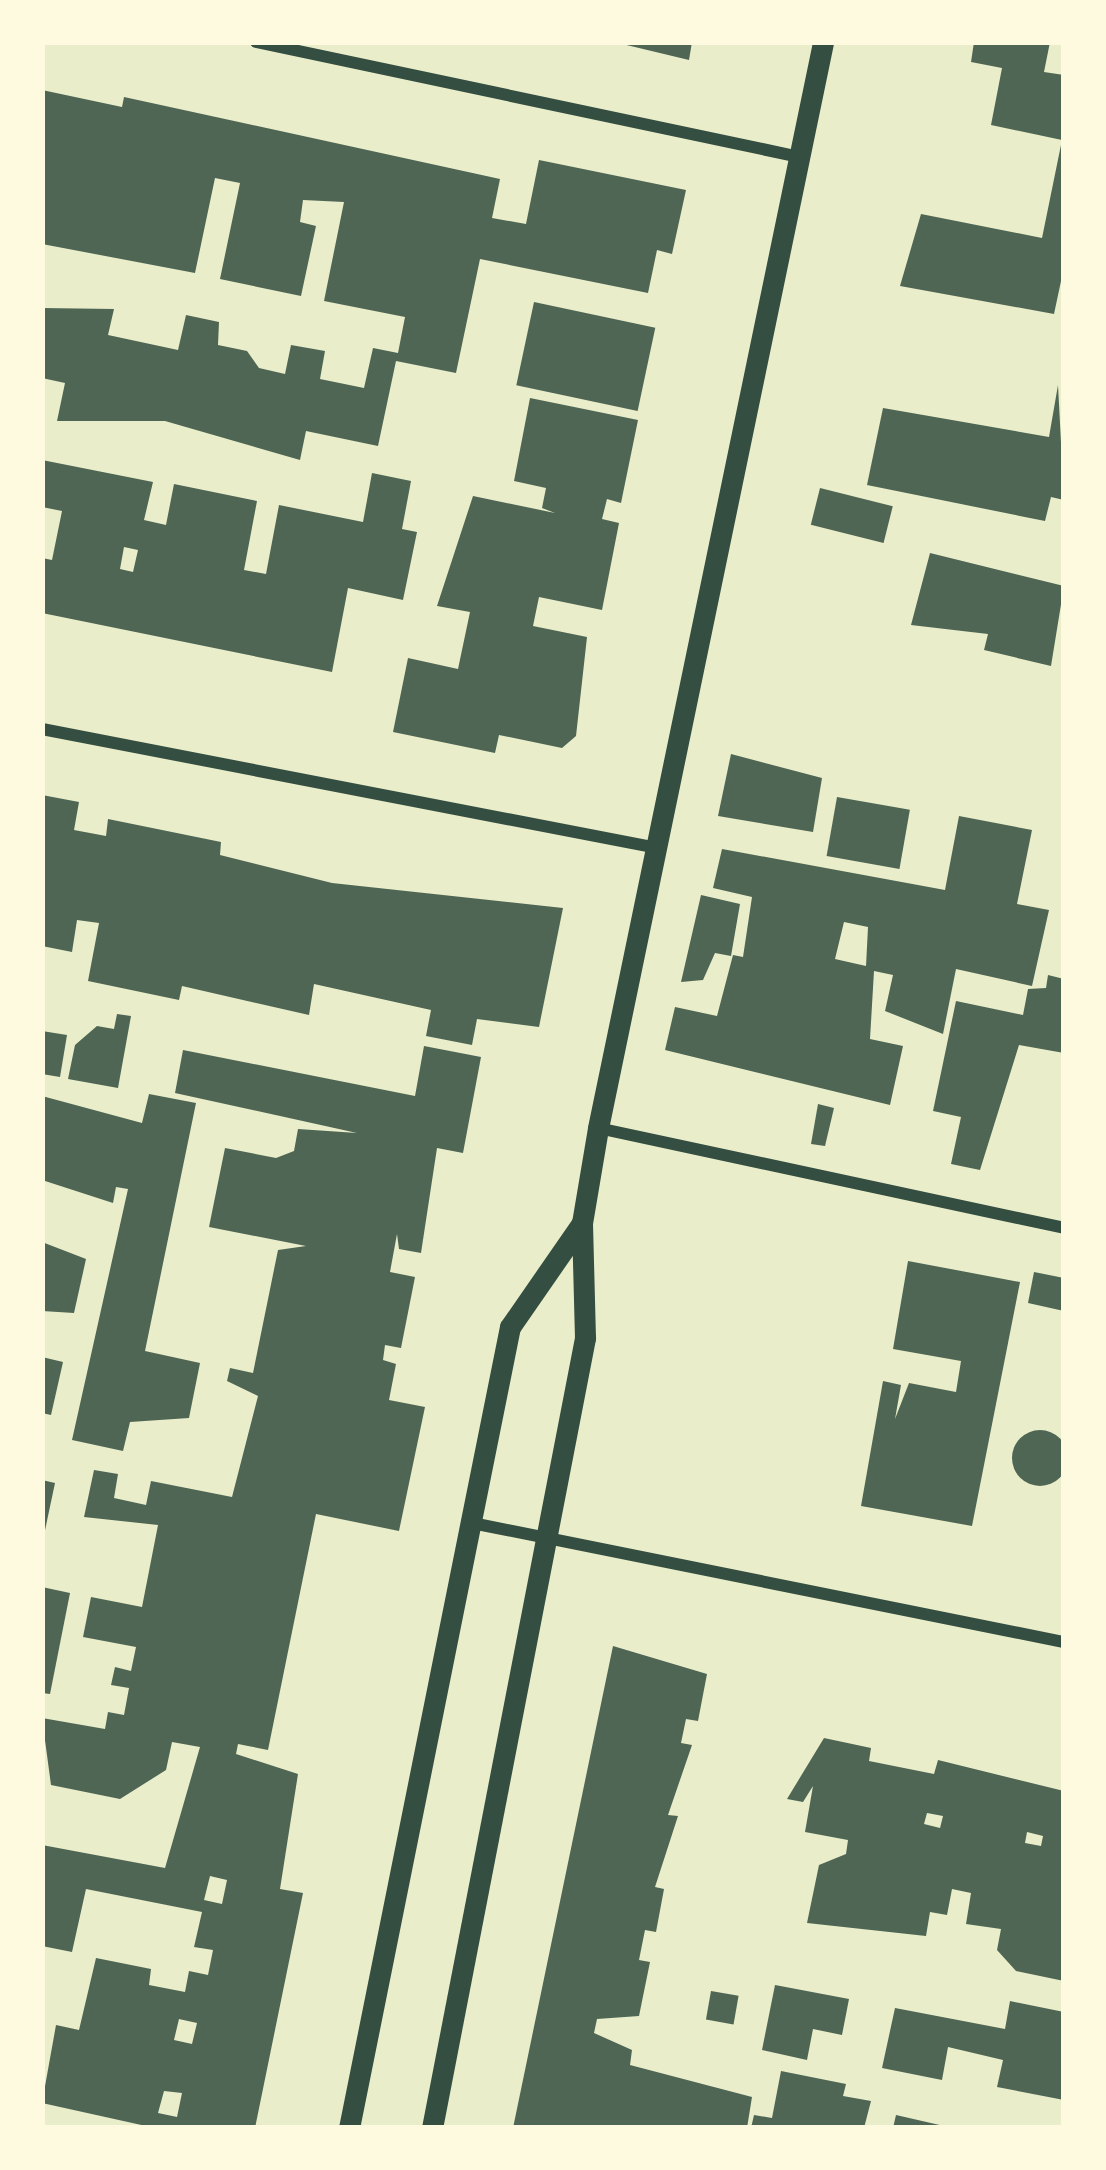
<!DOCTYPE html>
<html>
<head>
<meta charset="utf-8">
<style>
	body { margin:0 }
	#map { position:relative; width:1106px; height:2170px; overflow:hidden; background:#e9edc9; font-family:Cabin,sans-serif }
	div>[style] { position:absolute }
	.building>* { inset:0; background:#4f6655; transform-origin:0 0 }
	.round { border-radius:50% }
	.minor>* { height:12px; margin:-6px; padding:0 6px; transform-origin:6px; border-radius:6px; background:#344e41 }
	.tertiary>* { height:21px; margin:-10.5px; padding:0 10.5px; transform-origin:10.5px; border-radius:10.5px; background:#344e41 }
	span { translate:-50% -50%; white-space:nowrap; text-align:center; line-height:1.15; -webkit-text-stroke:9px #fefae0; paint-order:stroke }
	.frame { position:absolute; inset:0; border:45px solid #fefae0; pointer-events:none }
</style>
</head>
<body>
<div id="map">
	<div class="building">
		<div style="clip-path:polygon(614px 42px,692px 42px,689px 60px)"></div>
		<div style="clip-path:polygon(974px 42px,1050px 42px,1044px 72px,1064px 75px,1064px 267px,1054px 314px,900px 286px,921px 214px,1042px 238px,1062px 140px,991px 125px,1002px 68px,971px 62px)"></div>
		<div style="clip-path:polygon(42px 90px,122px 107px,124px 97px,500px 179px,492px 218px,526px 224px,539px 160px,686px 190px,672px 254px,657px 250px,648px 293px,480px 259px,456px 373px,396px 361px,378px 446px,306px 431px,300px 460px,165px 421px,57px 421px,65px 383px,42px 378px,42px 308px,114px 309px,108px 335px,178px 350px,186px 315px,219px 322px,218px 345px,247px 351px,259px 368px,285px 374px,291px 345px,325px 351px,320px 379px,364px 388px,373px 348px,398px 353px,405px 317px,324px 301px,344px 202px,303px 200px,300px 222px,316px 226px,301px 296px,220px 279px,240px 183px,215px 178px,195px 273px,42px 244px)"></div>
		<div style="left:534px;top:302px;width:124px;height:85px;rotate:12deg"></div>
		<div style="clip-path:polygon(1058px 385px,1064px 500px,1051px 497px,1045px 521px,867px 485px,883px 408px,1049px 437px)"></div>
		<div style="clip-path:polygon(530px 398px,638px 420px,621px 503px,607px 499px,602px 519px,619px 523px,602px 610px,539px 597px,533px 626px,587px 637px,576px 736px,562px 748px,499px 735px,495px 753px,393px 732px,408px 658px,458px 669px,470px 612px,437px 606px,473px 496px,555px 513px,542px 508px,546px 488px,514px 481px)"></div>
		<div style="clip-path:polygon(evenodd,42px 460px,153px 482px,144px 520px,166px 525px,174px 484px,257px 501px,244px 570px,266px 574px,279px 505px,363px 522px,372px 473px,411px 481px,402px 529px,417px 532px,403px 600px,348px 588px,332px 672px,42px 613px,42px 558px,52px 560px,62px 511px,42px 507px,42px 460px,124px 547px,138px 550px,133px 572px,120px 569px,124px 547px)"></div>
		<div style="left:820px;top:488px;width:75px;height:38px;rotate:14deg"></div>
		<div style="clip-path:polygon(930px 553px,1064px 586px,1051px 666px,984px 650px,988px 634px,911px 625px)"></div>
		<div style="clip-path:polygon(731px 754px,822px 778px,813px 832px,718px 816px)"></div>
		<div style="clip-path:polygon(42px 795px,79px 802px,74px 830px,106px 836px,108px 819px,221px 842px,220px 855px,332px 883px,563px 908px,539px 1027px,477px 1019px,472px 1045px,426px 1036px,431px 1010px,314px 984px,309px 1015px,182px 986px,179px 1000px,88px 981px,99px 923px,77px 920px,72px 952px,42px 946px)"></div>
		<div style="left:837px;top:797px;width:74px;height:60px;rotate:10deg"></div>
		<div style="clip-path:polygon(evenodd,959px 816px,1032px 830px,1017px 904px,1049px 910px,1032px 986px,956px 969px,943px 1034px,885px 1011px,893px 975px,874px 971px,870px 1039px,903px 1046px,890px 1105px,665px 1050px,675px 1007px,717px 1016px,733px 955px,743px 957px,752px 897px,713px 888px,722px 849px,945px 890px,959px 816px,844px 922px,868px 927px,866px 966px,835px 959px,844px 922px)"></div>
		<div style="clip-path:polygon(701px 895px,740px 904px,731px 956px,715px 953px,703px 980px,681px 982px)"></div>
		<div style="clip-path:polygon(1048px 975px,1064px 979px,1064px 1053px,1019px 1045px,980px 1170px,951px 1164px,961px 1117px,933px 1111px,956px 1001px,1023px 1015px,1028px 989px,1046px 988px)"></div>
		<div style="clip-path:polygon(117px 1014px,131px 1016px,118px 1088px,68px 1079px,75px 1045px,97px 1026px,114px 1029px)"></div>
		<div style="clip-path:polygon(42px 1031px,67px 1035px,60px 1077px,42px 1074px)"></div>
		<div style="clip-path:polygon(evenodd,424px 1046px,481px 1057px,463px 1153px,437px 1148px,421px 1253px,399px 1249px,397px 1234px,390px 1272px,415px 1277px,401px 1348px,385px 1345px,383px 1360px,396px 1364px,389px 1400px,425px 1407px,399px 1531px,316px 1514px,268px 1750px,238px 1744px,236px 1754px,298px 1774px,280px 1889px,303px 1893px,255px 2128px,155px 2128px,42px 2103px,56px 2025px,79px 2030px,96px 1958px,151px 1969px,149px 1985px,185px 1992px,189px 1971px,208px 1975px,213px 1950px,194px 1947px,202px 1912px,86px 1889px,72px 1952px,42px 1946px,42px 1845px,165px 1868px,200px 1747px,172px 1742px,166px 1770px,120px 1799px,51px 1785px,42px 1718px,105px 1729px,108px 1712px,124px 1715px,129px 1688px,111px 1685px,115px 1667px,131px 1671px,136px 1647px,83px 1637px,91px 1597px,142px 1607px,158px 1525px,84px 1517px,94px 1470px,118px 1474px,114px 1498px,146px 1505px,151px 1481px,232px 1497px,258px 1396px,227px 1381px,230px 1368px,253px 1373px,278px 1250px,306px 1246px,209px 1227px,225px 1148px,276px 1158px,294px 1151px,298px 1129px,357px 1133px,175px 1093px,183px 1050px,415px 1096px,424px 1046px,210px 1876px,227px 1880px,222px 1904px,204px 1900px,210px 1876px,424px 1046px,179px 2019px,197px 2023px,192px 2044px,174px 2040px,179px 2019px,424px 1046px,164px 2091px,182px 2093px,177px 2117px,158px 2113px,164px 2091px)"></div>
		<div style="clip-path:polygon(149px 1094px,196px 1103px,145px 1351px,200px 1363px,189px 1418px,130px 1422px,123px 1451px,72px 1440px,128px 1189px,116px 1187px,113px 1203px,42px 1180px,42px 1096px,142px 1123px)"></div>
		<div style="clip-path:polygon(818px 1104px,834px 1108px,825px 1146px,811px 1144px)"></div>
		<div style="clip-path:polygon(42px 1242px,86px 1259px,74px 1313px,42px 1311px)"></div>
		<div style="clip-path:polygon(908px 1261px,1020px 1282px,972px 1526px,861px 1506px,883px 1381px,901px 1385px,895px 1419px,909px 1383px,956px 1392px,961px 1361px,893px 1349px)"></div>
		<div style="clip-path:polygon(1034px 1272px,1064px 1278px,1064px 1311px,1028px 1303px)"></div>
		<div style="clip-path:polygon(42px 1357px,63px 1362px,51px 1415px,42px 1413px)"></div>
		<div class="round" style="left:1012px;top:1430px;width:56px;height:56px"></div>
		<div style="clip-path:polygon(42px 1480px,55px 1483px,44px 1535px,42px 1535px)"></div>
		<div style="clip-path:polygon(42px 1587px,70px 1593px,50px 1694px,42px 1693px)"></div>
		<div style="clip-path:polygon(613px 1646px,707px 1674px,698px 1721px,686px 1719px,681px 1743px,692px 1745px,668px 1815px,678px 1816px,655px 1887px,664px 1889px,656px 1932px,645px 1930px,639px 1960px,650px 1962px,639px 2016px,597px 2019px,594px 2033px,632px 2050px,630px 2065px,752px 2097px,747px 2128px,513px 2128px)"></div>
		<div style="clip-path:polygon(evenodd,824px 1738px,871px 1748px,869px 1761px,934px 1774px,938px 1760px,1064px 1791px,1064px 1981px,1016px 1971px,997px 1950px,1001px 1929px,966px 1924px,971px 1893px,952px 1889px,947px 1915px,930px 1912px,926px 1936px,807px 1923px,819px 1865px,846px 1854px,848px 1840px,805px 1832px,813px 1786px,803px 1802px,787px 1799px,824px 1738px,927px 1813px,943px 1816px,940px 1828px,924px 1824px,927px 1813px,824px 1738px,1027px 1832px,1043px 1836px,1041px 1846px,1025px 1843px,1027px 1832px)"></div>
		<div style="clip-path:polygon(775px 1985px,849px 1999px,842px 2035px,813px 2029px,807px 2060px,762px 2050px)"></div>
		<div style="left:711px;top:1991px;width:28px;height:29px;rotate:10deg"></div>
		<div style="clip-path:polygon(1010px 2001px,1064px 2012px,1064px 2100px,997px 2087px,1003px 2060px,948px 2047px,942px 2080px,882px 2068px,895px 2008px,1005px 2029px)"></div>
		<div style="clip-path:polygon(781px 2071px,846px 2084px,843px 2096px,871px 2101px,864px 2128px,751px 2128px,754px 2115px,772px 2118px)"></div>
		<div style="clip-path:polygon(896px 2115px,944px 2126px,944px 2128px,893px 2128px)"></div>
	</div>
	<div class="minor">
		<div style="left:256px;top:42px;width:556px;rotate:11.94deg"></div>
		<div style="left:42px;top:729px;width:621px;rotate:10.95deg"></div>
		<div style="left:598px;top:1128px;width:477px;rotate:12.1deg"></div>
		<div style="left:467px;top:1522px;width:609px;rotate:11.37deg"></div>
	</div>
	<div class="tertiary">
		<div style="left:349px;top:2128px;width:817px;rotate:-78.64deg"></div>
		<div style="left:510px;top:1327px;width:126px;rotate:-55.3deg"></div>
		<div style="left:432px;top:2128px;width:805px;rotate:-79.04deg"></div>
		<div style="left:585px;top:1338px;width:115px;rotate:-91.5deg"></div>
		<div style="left:582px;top:1223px;width:96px;rotate:-80.4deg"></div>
		<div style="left:598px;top:1128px;width:1109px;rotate:-78.29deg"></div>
	</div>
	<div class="frame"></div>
</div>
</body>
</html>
